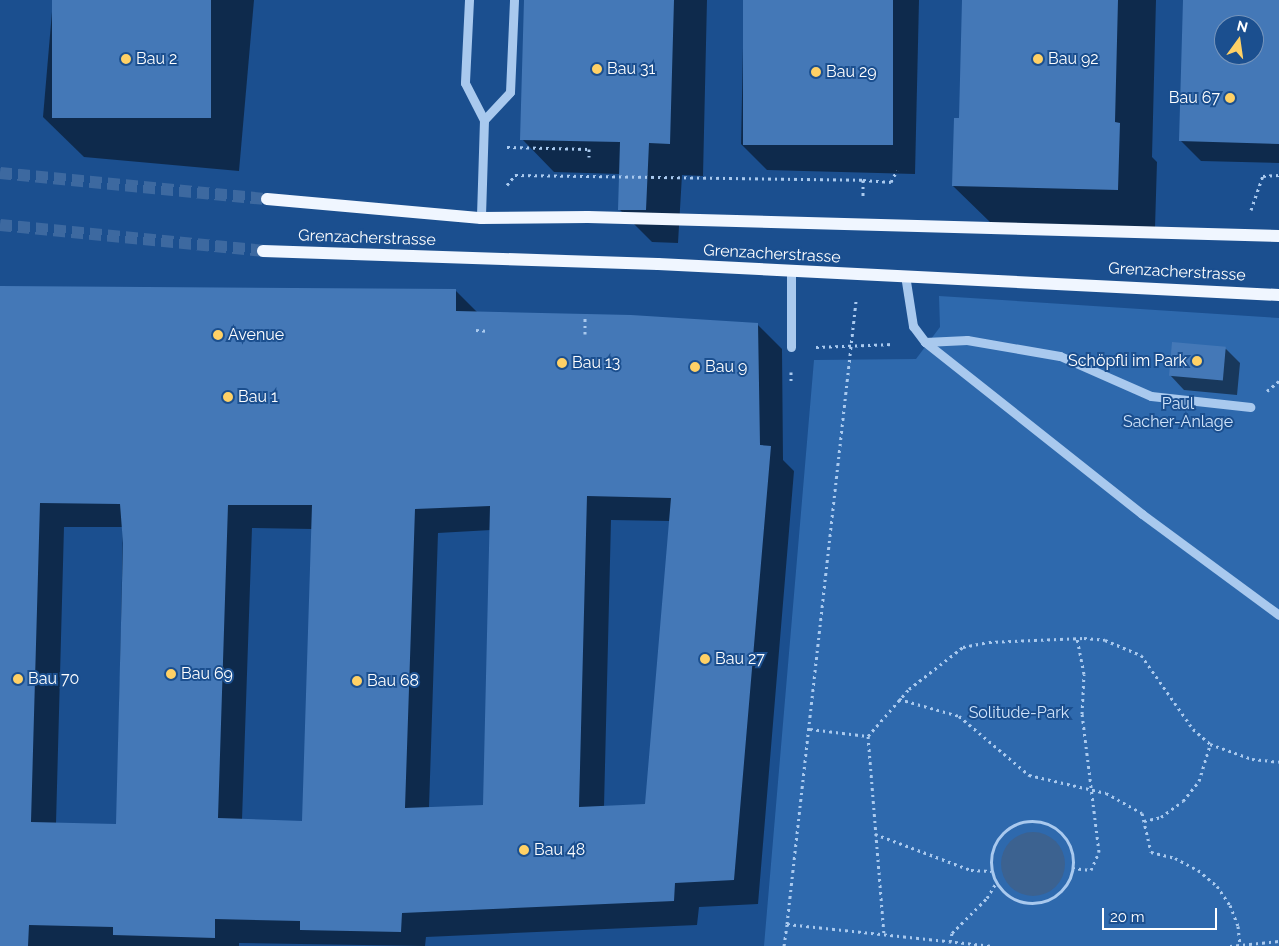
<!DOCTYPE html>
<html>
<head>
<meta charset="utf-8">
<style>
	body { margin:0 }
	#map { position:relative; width:1279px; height:946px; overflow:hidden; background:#1b4f8f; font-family:Raleway,sans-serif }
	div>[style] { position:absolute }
	.green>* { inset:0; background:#2e69ad }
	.water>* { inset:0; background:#3c6290 }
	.round { border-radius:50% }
	.shadow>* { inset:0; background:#0007 }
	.building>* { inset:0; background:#4478b7; transform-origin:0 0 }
	.major-tunnel>* { height:12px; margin-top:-6px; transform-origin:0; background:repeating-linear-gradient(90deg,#3d69a0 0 12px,transparent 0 18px) }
	.path>* { height:3px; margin-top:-1.5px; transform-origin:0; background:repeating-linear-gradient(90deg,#a9c9ee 0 2.5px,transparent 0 6.5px) }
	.path>.ring { margin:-1.5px; padding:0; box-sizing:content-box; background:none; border:3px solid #a9c9ee; border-radius:50% }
	.minor>* { height:9px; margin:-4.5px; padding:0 4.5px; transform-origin:4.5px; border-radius:4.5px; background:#a9c9ee }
	.major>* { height:12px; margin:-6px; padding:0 6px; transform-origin:6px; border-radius:6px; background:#f0f6ff }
	.dots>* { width:14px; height:14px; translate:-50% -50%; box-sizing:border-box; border:2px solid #1b4f8f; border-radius:50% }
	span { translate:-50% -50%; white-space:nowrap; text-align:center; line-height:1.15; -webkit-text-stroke:4px #1b4f8f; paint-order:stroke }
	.poi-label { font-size:16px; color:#fff }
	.left { translate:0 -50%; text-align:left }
	.right { translate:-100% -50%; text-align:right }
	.street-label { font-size:16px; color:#fff }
	.park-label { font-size:16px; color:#cfe3fa }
	.north { position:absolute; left:1214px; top:15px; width:50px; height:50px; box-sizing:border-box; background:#1b4f8f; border:1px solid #7695bc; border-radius:50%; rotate:14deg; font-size:14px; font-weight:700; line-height:20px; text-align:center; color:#fff }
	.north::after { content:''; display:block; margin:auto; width:18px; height:22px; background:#ffd166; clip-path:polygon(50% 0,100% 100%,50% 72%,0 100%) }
	.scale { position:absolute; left:1102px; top:908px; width:115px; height:22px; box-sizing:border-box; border:2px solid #fff; border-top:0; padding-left:6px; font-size:15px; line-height:18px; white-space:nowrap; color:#fff; -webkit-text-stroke:4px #1b4f8f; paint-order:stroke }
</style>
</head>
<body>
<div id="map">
	<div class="green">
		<div style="clip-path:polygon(939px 296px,1279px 318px,1279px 946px,764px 946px,814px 360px,916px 359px,940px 327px)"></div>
	</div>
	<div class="water">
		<div class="round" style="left:1001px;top:832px;width:64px;height:64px"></div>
	</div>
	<div class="shadow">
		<div style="clip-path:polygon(53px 0,254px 0,239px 171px,84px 157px,43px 117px)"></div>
		<div style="clip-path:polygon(525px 0,707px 0,703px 176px,682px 175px,678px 243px,652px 242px,619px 209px,620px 174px,554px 172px,522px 139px)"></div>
		<div style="clip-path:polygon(744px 0,919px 0,915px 174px,767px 170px,741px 144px)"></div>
		<div style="clip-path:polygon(963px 0,1156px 0,1152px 157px,1157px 162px,1155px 228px,991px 223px,953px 186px,960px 120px)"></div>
		<div style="clip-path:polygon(evenodd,1184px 0,1279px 0,1279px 163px,1201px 161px,1180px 140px,1184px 0,1224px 25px,1254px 25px,1254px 55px,1224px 55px,1224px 25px)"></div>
		<div style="clip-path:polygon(evenodd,0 287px,455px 290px,478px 313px,757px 324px,782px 349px,783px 460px,794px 471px,758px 904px,699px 907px,697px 925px,426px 937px,425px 946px,239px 943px,239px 946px,0 946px,0 287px,611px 520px,670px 521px,646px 805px,604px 807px,611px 520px,0 287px,64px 527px,123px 527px,117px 826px,56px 824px,64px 527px,0 287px,252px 528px,312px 529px,303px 822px,242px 820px,252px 528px,0 287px,491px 530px,484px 806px,429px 808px,438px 533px,491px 530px)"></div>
		<div style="clip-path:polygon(1226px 349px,1240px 363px,1237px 395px,1184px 390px,1170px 375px)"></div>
	</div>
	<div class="building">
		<div style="left:52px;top:0;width:159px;height:118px"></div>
		<div style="clip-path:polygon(524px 0,674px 0,670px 144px,649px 143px,646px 210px,618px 210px,620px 142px,520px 140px)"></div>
		<div style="left:743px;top:0;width:150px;height:145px"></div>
		<div style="clip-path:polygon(962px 0,1118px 0,1115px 122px,1120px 123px,1118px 190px,952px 186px,954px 118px,959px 118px)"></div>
		<div style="clip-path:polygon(evenodd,1183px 0,1279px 0,1279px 144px,1179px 141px,1183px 0,1224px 25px,1254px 25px,1254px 55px,1224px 55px,1224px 25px)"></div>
		<div style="clip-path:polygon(evenodd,0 286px,456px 289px,456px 311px,631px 315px,758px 323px,760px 445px,771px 446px,734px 880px,675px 883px,674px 901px,402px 913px,401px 932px,300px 930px,300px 921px,215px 919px,215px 938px,113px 935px,113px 927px,29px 925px,28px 946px,0 946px,0 286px,587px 496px,671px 498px,645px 804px,579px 807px,587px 496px,0 286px,40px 503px,120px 504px,123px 543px,116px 824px,31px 822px,40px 503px,0 286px,228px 505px,312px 505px,302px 821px,218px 818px,228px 505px,0 286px,490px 506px,483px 805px,405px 808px,415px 509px,490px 506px)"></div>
		<div style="left:1172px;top:342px;width:54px;height:34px;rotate:5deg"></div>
	</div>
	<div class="major-tunnel">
		<div style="left:0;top:173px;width:268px;rotate:5.6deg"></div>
		<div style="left:0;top:225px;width:264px;rotate:5.6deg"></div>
	</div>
	<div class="path">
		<div style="left:507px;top:147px;width:82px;rotate:1.4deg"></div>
		<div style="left:589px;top:149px;width:8px;rotate:90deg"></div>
		<div style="left:863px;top:180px;width:28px;rotate:4deg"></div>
		<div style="left:891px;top:182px;width:13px;rotate:-63deg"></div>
		<div style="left:507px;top:185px;width:13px;rotate:-51deg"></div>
		<div style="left:515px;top:175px;width:348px;rotate:0.8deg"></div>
		<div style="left:863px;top:180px;width:18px;rotate:90deg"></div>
		<div style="left:1251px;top:210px;width:36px;rotate:-71deg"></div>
		<div style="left:1263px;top:176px;width:16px;rotate:-4deg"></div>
		<div style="left:476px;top:330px;width:13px;rotate:4deg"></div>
		<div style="left:585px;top:334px;width:17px;rotate:-90deg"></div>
		<div style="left:816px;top:347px;width:78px;rotate:-2.2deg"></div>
		<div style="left:791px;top:381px;width:9px;rotate:-90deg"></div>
		<div style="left:1267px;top:391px;width:16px;rotate:-40deg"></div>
		<div style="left:899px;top:699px;width:62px;rotate:15.8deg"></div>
		<div style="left:959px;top:716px;width:92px;rotate:40.1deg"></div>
		<div style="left:1029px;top:775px;width:79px;rotate:13.2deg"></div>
		<div style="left:1106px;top:793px;width:41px;rotate:29.1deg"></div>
		<div style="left:1142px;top:813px;width:40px;rotate:77deg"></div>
		<div style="left:1151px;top:852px;width:25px;rotate:14deg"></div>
		<div style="left:1175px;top:858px;width:26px;rotate:28deg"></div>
		<div style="left:1198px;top:870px;width:25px;rotate:40deg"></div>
		<div style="left:1217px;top:886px;width:23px;rotate:56deg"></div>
		<div style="left:1230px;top:905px;width:22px;rotate:69deg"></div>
		<div style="left:1238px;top:926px;width:19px;rotate:84deg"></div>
		<div style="left:810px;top:729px;width:58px;rotate:6.9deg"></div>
		<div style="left:868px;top:736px;width:62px;rotate:-48.9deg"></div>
		<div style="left:909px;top:689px;width:68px;rotate:-37.9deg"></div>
		<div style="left:963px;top:647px;width:26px;rotate:-11deg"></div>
		<div style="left:989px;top:642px;width:95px;rotate:-2.4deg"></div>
		<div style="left:1084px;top:638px;width:21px;rotate:5deg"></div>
		<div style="left:1105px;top:640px;width:39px;rotate:23deg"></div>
		<div style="left:1141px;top:655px;width:90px;rotate:54.9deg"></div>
		<div style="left:1193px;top:729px;width:23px;rotate:41deg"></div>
		<div style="left:1210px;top:744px;width:45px;rotate:19.7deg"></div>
		<div style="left:1252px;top:759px;width:27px;rotate:6deg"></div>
		<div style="left:868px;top:736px;width:200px;rotate:85.4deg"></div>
		<div class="ring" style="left:991px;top:821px;width:79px;height:79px"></div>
		<div style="left:1144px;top:821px;width:17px;rotate:-13deg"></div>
		<div style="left:1161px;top:817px;width:27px;rotate:-36deg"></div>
		<div style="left:1183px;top:801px;width:26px;rotate:-51deg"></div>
		<div style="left:1199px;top:781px;width:39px;rotate:-73deg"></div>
		<div style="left:875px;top:834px;width:103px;rotate:20.6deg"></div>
		<div style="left:971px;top:870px;width:20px;rotate:3deg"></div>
		<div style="left:1072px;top:868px;width:19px;rotate:6deg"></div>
		<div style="left:1091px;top:870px;width:20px;rotate:-66deg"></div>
		<div style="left:1099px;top:852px;width:139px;rotate:-97deg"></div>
		<div style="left:1082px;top:714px;width:40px;rotate:-87.1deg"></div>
		<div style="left:1084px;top:674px;width:36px;rotate:-101deg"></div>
		<div style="left:787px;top:924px;width:627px;rotate:-83.68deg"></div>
		<div style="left:950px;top:942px;width:9px;rotate:-77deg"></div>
		<div style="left:952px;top:933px;width:49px;rotate:-45deg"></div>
		<div style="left:987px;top:898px;width:17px;rotate:-59deg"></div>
		<div style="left:784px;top:946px;width:22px;rotate:-82deg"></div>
		<div style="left:787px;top:924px;width:207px;rotate:6.1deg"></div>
		<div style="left:1230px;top:946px;width:49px;rotate:-5.8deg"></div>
	</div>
	<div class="minor">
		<div style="left:469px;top:0;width:83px;rotate:92.8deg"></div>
		<div style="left:465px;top:83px;width:42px;rotate:62.8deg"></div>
		<div style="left:484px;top:120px;width:98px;rotate:91.8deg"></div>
		<div style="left:484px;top:120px;width:38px;rotate:-47deg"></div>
		<div style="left:510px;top:92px;width:92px;rotate:-87.5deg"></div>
		<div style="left:791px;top:271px;width:76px;rotate:90deg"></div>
		<div style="left:905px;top:275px;width:52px;rotate:81.1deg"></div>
		<div style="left:913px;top:326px;width:20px;rotate:53deg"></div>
		<div style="left:925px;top:342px;width:277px;rotate:38.4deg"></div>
		<div style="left:1142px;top:514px;width:170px;rotate:36.4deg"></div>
		<div style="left:925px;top:342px;width:42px;rotate:-2.7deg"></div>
		<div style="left:967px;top:340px;width:94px;rotate:9.8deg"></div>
		<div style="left:1060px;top:356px;width:99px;rotate:23.7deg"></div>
		<div style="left:1151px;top:396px;width:100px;rotate:6.3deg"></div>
	</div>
	<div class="major">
		<div style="left:267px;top:199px;width:215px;rotate:5.1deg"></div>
		<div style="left:481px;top:218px;width:107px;rotate:-0.5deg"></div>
		<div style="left:588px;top:217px;width:691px;rotate:1.58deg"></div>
		<div style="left:263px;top:251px;width:395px;rotate:1.9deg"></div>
		<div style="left:658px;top:264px;width:622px;rotate:2.86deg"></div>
	</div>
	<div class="dots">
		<div style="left:126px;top:59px;background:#ffd166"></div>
		<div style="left:1038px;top:59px;background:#ffd166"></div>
		<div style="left:597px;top:69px;background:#ffd166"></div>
		<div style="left:816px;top:72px;background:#ffd166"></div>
		<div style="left:1230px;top:98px;background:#ffd166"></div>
		<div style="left:218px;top:335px;background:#ffd166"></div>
		<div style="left:1197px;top:361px;background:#ffd166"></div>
		<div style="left:562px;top:363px;background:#ffd166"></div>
		<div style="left:695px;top:367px;background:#ffd166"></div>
		<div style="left:228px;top:397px;background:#ffd166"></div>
		<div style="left:705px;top:659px;background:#ffd166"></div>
		<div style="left:171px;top:674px;background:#ffd166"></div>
		<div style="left:18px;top:679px;background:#ffd166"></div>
		<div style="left:357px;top:681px;background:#ffd166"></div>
		<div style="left:524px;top:850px;background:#ffd166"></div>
	</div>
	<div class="poi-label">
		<span class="left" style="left:136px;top:59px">Bau 2</span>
		<span class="left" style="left:1048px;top:59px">Bau 92</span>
		<span class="left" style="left:607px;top:69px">Bau 31</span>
		<span class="left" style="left:826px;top:72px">Bau 29</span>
		<span class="right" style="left:1220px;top:98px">Bau 67</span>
		<span class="left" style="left:228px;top:335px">Avenue</span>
		<span class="right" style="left:1187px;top:361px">Schöpfli im Park</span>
		<span class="left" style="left:572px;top:363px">Bau 13</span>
		<span class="left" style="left:705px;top:367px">Bau 9</span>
		<span class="left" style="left:238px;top:397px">Bau 1</span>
		<span class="left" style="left:715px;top:659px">Bau 27</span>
		<span class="left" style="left:181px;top:674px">Bau 69</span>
		<span class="left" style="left:28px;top:679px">Bau 70</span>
		<span class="left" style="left:367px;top:681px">Bau 68</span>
		<span class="left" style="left:534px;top:850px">Bau 48</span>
	</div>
	<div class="street-label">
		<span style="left:367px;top:238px;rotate:2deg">Grenzacherstrasse</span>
		<span style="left:772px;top:254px;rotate:3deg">Grenzacherstrasse</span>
		<span style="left:1177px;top:272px;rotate:3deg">Grenzacherstrasse</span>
	</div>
	<div class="park-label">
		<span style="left:1178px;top:413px">Paul<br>Sacher-Anlage</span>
		<span style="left:1019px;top:713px">Solitude-Park</span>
	</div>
	<div class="north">N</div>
	<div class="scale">20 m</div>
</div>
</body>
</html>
